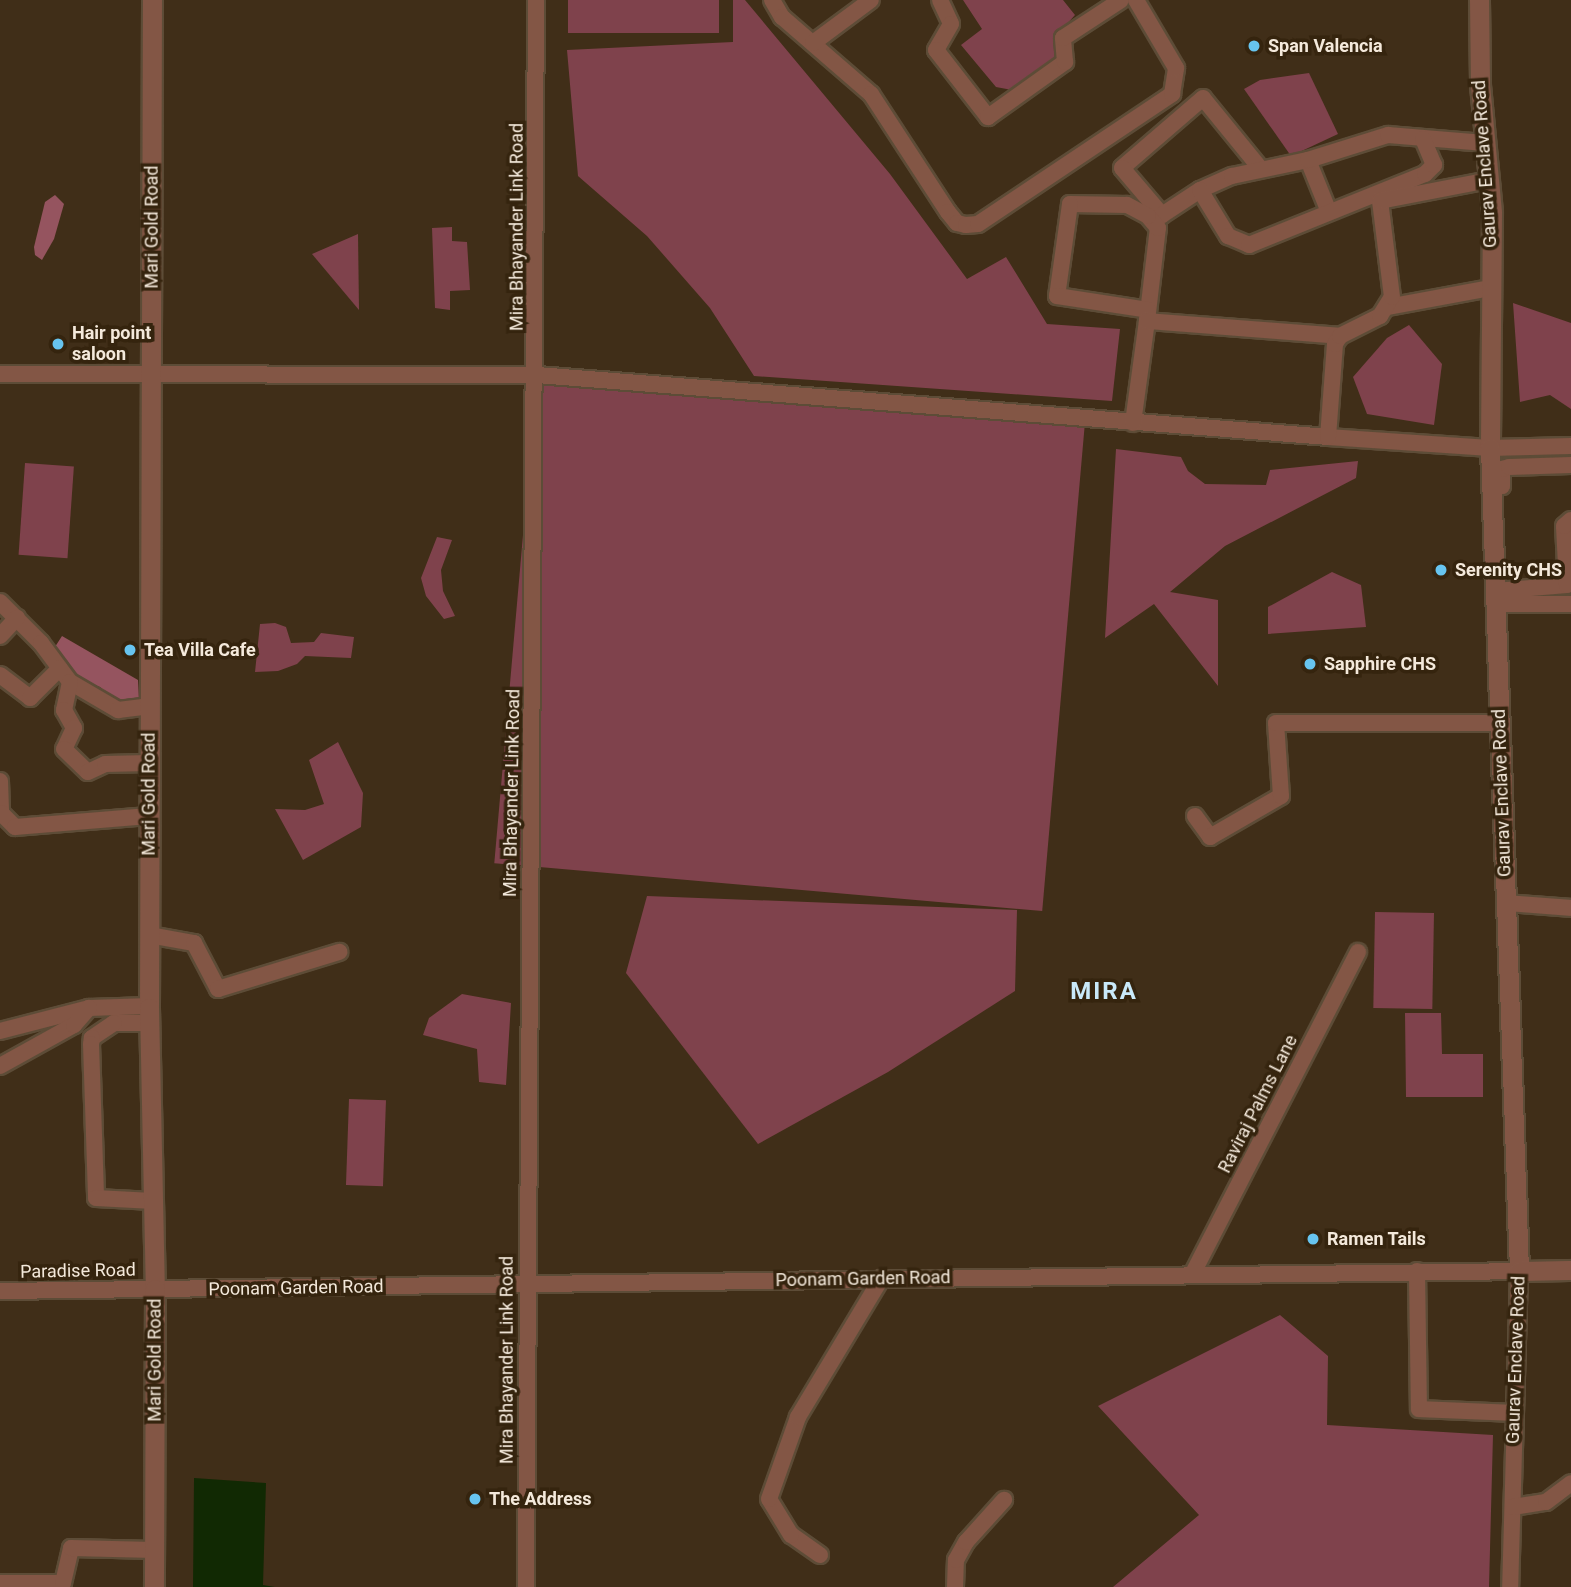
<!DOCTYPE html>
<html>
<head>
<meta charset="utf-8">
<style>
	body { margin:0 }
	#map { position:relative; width:1571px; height:1587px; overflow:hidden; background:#402e18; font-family:Roboto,sans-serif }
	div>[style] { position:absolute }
	.green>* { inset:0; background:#7f424c; transform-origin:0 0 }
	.forest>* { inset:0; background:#95545f }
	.water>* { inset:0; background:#112903 }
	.roads { filter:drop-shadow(2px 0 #5d4c37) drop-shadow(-2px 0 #5d4c37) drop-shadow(0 2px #5d4c37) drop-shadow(0 -2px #5d4c37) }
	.minor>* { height:16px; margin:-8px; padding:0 8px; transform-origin:8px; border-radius:8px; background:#835645 }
	.tertiary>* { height:19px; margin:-9.5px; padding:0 9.5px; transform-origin:9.5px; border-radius:9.5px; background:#835645 }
	.dots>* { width:19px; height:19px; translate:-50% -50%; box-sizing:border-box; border:4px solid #35240e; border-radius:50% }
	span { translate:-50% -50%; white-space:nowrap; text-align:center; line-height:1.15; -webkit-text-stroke:7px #35240e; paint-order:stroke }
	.poi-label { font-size:18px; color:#f4e9db; font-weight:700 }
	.left { translate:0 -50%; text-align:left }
	.street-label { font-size:18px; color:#f4e9db }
	.district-label { font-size:24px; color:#c9e9f9; font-weight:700; letter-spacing:2px }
</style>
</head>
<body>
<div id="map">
	<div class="green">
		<div style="left:568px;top:0;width:151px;height:33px"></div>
		<div style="clip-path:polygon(733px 0,745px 0,890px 174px,967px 279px,1006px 257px,1047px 324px,1120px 329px,1112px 401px,754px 376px,710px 308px,647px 236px,578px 176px,567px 50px,733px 42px)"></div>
		<div style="clip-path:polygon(963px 0,1063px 0,1075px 15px,1057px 35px,1055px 45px,1062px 56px,1029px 86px,1012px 90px,996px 87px,961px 45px,982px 29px)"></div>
		<div style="clip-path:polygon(1309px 73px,1338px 134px,1291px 156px,1244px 89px,1260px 80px)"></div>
		<div style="clip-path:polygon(452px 227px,452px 241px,467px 242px,470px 290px,450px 291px,450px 310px,435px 308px,432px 228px)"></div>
		<div style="clip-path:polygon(358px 234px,359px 310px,312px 254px)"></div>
		<div style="clip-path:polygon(1513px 303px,1571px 323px,1571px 409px,1550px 395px,1520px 402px)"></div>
		<div style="clip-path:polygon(1409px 325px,1442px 364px,1434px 425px,1367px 414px,1353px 377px,1387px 338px)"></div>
		<div style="left:537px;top:375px;width:550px;height:490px;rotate:5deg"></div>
		<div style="clip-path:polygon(1116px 449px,1181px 457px,1188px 471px,1205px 484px,1266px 485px,1270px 470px,1358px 461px,1356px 478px,1225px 546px,1170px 592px,1218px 600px,1218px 686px,1154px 604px,1105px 638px)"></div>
		<div style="left:25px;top:463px;width:49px;height:92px;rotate:4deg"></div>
		<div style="clip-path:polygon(437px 537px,452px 540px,441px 570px,443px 591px,455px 616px,444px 619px,426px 596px,421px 578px)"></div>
		<div style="clip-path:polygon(1332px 572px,1361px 585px,1366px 627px,1268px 634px,1268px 607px)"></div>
		<div style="clip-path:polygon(275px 623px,286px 627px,291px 643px,314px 642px,321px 633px,354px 637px,351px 658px,305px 656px,297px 664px,278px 671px,255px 672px,260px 624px)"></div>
		<div style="clip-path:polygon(338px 742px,363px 793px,361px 827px,303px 860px,275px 809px,305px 810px,324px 804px,309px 760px)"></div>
		<div style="clip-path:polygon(647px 896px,1017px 910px,1015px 991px,888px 1072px,758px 1144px,626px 973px)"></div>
		<div style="left:1375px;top:912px;width:59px;height:96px;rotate:1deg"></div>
		<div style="clip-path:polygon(462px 994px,511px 1003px,506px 1085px,479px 1082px,477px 1049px,423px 1035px,429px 1018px)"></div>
		<div style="clip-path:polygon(1405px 1013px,1441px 1013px,1442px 1054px,1483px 1054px,1483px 1097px,1406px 1097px)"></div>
		<div style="left:349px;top:1099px;width:37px;height:86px;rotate:2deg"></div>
		<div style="clip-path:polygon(1280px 1315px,1328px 1356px,1327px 1425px,1493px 1435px,1489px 1587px,1113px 1587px,1199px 1515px,1098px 1406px)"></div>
	</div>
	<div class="forest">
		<div style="clip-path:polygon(55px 195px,64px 204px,54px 239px,42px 260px,35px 255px,34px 247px,45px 202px)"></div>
		<div style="clip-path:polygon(62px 636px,138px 680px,139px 699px,121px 707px,100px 687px,65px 674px,67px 663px,53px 650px)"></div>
	</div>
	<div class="water">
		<div style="clip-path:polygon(194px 1478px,266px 1483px,263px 1585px,275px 1587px,193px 1587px)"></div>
	</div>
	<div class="roads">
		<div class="minor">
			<div style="left:772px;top:0;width:20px;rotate:60deg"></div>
			<div style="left:782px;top:17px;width:118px;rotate:40.9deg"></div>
			<div style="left:871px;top:94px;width:141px;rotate:56.9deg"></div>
			<div style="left:948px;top:212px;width:14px;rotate:51deg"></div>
			<div style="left:957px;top:223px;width:9px;rotate:13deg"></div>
			<div style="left:966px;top:225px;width:12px;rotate:-5deg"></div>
			<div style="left:978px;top:224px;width:234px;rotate:-33.8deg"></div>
			<div style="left:1172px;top:94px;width:26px;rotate:-81deg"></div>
			<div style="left:1176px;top:68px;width:79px;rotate:-120.5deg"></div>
			<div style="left:940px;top:0;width:26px;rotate:65deg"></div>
			<div style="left:951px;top:24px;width:30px;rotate:120deg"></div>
			<div style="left:936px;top:50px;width:85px;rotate:52.2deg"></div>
			<div style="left:988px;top:117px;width:95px;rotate:-35.5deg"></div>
			<div style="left:1065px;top:62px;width:24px;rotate:-95deg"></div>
			<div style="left:1063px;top:38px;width:69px;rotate:-33.2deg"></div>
			<div style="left:813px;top:43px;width:72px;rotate:-36.6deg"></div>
			<div style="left:1308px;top:160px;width:56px;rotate:68deg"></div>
			<div style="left:1260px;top:168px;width:90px;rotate:-129.2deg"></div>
			<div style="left:1203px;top:98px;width:107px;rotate:139.2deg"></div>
			<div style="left:1122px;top:168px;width:62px;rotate:49.6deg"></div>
			<div style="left:1162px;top:215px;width:45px;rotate:-33.3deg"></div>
			<div style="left:1200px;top:190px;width:35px;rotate:-24deg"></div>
			<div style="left:1232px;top:176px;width:78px;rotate:-11.9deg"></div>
			<div style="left:1308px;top:160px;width:84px;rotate:-17.4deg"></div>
			<div style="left:1388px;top:135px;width:97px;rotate:4.7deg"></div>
			<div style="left:1200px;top:190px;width:54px;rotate:58.7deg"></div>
			<div style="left:1228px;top:236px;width:23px;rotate:23deg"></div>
			<div style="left:1249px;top:245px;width:190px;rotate:-22deg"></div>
			<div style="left:1425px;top:174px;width:13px;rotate:-45deg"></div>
			<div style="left:1434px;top:165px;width:28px;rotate:-113deg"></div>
			<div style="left:1388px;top:307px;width:105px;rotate:-10.5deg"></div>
			<div style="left:1147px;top:321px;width:94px;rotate:-83.3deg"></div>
			<div style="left:1158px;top:228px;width:16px;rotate:-130deg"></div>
			<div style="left:1148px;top:216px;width:24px;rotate:-152deg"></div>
			<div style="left:1127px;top:205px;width:57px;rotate:-179deg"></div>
			<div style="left:1070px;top:204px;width:93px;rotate:98deg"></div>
			<div style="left:1057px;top:296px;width:92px;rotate:8.7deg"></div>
			<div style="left:0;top:374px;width:537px;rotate:0.11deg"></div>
			<div style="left:537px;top:375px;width:793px;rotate:4.48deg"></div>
			<div style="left:1328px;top:437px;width:162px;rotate:3.9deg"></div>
			<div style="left:1490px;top:448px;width:81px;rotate:-1.4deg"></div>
			<div style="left:1133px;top:423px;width:103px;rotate:-82.2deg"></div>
			<div style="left:1147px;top:321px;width:194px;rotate:4.4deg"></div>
			<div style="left:1328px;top:437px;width:93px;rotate:-85.7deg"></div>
			<div style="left:1335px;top:344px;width:9px;rotate:-58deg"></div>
			<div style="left:1340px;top:336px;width:45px;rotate:-26.6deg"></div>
			<div style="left:1380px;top:316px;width:22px;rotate:-58deg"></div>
			<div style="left:1392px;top:297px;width:97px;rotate:-97.1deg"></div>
			<div style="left:1380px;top:201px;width:111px;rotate:-10.9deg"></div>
			<div style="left:1491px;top:487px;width:11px;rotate:-5deg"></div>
			<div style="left:1502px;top:486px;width:17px;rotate:-90deg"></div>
			<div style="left:1502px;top:469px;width:7px;rotate:-16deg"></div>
			<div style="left:1509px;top:467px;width:62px;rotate:-1.8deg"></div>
			<div style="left:1495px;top:591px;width:72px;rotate:-4.8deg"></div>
			<div style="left:1567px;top:585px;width:59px;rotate:-92.9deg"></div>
			<div style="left:1564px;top:526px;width:9px;rotate:-41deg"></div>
			<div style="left:0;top:602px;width:58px;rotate:45deg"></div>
			<div style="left:41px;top:643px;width:49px;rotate:53.4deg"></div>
			<div style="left:70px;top:682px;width:56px;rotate:30.3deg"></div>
			<div style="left:118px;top:710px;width:31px;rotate:-7deg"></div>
			<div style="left:1495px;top:604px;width:76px"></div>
			<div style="left:0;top:636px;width:25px;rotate:-47deg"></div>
			<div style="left:0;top:675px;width:38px;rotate:37deg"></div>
			<div style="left:30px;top:698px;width:42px;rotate:-45deg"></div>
			<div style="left:70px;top:682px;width:29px;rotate:102deg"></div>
			<div style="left:64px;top:710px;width:21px;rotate:61deg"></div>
			<div style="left:74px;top:728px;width:23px;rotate:115deg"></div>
			<div style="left:64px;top:749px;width:33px;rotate:44deg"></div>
			<div style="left:88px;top:772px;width:19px;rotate:-25deg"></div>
			<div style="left:105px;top:764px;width:44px;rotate:-1.3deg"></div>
			<div style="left:0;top:781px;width:32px;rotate:88deg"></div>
			<div style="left:1px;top:813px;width:20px;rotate:45deg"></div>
			<div style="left:15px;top:827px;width:134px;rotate:-4.7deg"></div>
			<div style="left:1195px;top:816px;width:26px;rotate:54deg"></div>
			<div style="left:1210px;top:837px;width:82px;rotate:-30deg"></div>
			<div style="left:1281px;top:796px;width:73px;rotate:-93.9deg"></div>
			<div style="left:1276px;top:723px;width:223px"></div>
			<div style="left:1506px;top:903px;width:65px;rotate:4.4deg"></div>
			<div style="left:149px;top:935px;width:46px;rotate:10.1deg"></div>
			<div style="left:194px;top:943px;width:52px;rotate:62.4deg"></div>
			<div style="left:218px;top:989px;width:127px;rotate:-17deg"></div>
			<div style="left:149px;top:1023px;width:35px;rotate:180deg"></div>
			<div style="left:114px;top:1023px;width:27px;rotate:146deg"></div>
			<div style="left:92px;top:1038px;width:6px;rotate:99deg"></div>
			<div style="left:91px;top:1044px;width:154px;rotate:88.1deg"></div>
			<div style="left:96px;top:1198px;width:57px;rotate:3deg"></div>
			<div style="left:0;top:1031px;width:92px;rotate:-14.5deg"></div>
			<div style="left:89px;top:1008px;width:60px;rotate:-1.9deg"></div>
			<div style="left:0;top:1066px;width:85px;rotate:-29deg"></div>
			<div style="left:74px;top:1025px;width:23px;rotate:-49deg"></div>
			<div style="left:1417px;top:1271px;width:138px;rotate:89.2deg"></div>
			<div style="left:1419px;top:1409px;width:95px;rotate:2.4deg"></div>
			<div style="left:1193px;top:1273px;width:361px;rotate:-62.8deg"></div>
			<div style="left:0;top:1291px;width:1519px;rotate:-0.75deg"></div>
			<div style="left:1519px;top:1271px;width:316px;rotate:91.6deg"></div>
			<div style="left:1513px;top:1507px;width:33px;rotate:-9deg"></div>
			<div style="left:1546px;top:1502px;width:31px;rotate:-37deg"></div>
			<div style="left:820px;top:1555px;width:35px;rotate:-145deg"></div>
			<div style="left:791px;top:1535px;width:42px;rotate:-121.4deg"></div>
			<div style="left:769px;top:1499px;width:87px;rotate:-70.5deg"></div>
			<div style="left:798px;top:1417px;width:161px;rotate:-59deg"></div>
			<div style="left:0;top:1583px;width:63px"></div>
			<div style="left:63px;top:1583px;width:36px;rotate:-77deg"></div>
			<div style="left:71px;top:1548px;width:83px;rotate:1.4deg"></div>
			<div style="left:526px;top:1587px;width:1587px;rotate:-89.64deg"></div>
			<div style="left:955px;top:1587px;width:27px;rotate:-88deg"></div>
			<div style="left:956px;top:1560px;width:21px;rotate:-61deg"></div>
			<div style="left:966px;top:1542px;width:57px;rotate:-47.9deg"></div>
		</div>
		<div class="tertiary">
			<div style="left:152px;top:0;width:1008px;rotate:90.17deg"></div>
			<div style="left:149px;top:1008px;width:281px;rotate:88.8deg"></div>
			<div style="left:155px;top:1289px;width:298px;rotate:90.2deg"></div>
			<div style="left:1479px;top:0;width:85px;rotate:89.3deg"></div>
			<div style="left:1480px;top:85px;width:129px;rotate:84.6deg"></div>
			<div style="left:1492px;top:213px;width:235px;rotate:90.5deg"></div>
			<div style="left:1490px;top:448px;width:824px;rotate:87.98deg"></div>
			<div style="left:1519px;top:1271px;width:52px;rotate:-1.1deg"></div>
		</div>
	</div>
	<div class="dots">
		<div style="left:1254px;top:46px;background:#67c4ef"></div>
		<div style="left:58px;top:344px;background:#67c4ef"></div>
		<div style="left:1441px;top:570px;background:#67c4ef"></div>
		<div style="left:130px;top:650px;background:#67c4ef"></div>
		<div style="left:1310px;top:664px;background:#67c4ef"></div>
		<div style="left:1313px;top:1239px;background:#67c4ef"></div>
		<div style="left:475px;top:1499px;background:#67c4ef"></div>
	</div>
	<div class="poi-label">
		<span class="left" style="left:1268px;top:46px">Span Valencia</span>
		<span class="left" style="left:72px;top:344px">Hair point<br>saloon</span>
		<span class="left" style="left:1455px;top:570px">Serenity CHS</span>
		<span class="left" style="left:144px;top:650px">Tea Villa Cafe</span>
		<span class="left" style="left:1324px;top:664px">Sapphire CHS</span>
		<span class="left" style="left:1327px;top:1239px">Ramen Tails</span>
		<span class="left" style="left:489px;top:1499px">The Address</span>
	</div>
	<div class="street-label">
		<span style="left:1485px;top:164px;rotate:-94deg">Gaurav Enclave Road</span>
		<span style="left:152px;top:227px;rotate:-90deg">Mari Gold Road</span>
		<span style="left:517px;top:227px;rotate:-90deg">Mira Bhayander Link Road</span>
		<span style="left:512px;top:793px;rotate:-89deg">Mira Bhayander Link Road</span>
		<span style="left:1502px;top:793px;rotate:-92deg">Gaurav Enclave Road</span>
		<span style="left:149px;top:794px;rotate:-90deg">Mari Gold Road</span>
		<span style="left:1258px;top:1104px;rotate:-63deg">Raviraj Palms Lane</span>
		<span style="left:78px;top:1271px;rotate:-1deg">Paradise Road</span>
		<span style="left:863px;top:1279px;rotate:-1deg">Poonam Garden Road</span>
		<span style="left:296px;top:1288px;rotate:-1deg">Poonam Garden Road</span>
		<span style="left:155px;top:1360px;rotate:-90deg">Mari Gold Road</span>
		<span style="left:507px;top:1360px;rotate:-90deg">Mira Bhayander Link Road</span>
		<span style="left:1516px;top:1360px;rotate:-88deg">Gaurav Enclave Road</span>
	</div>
	<div class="district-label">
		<span style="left:1104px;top:992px">MIRA</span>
	</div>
</div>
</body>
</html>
